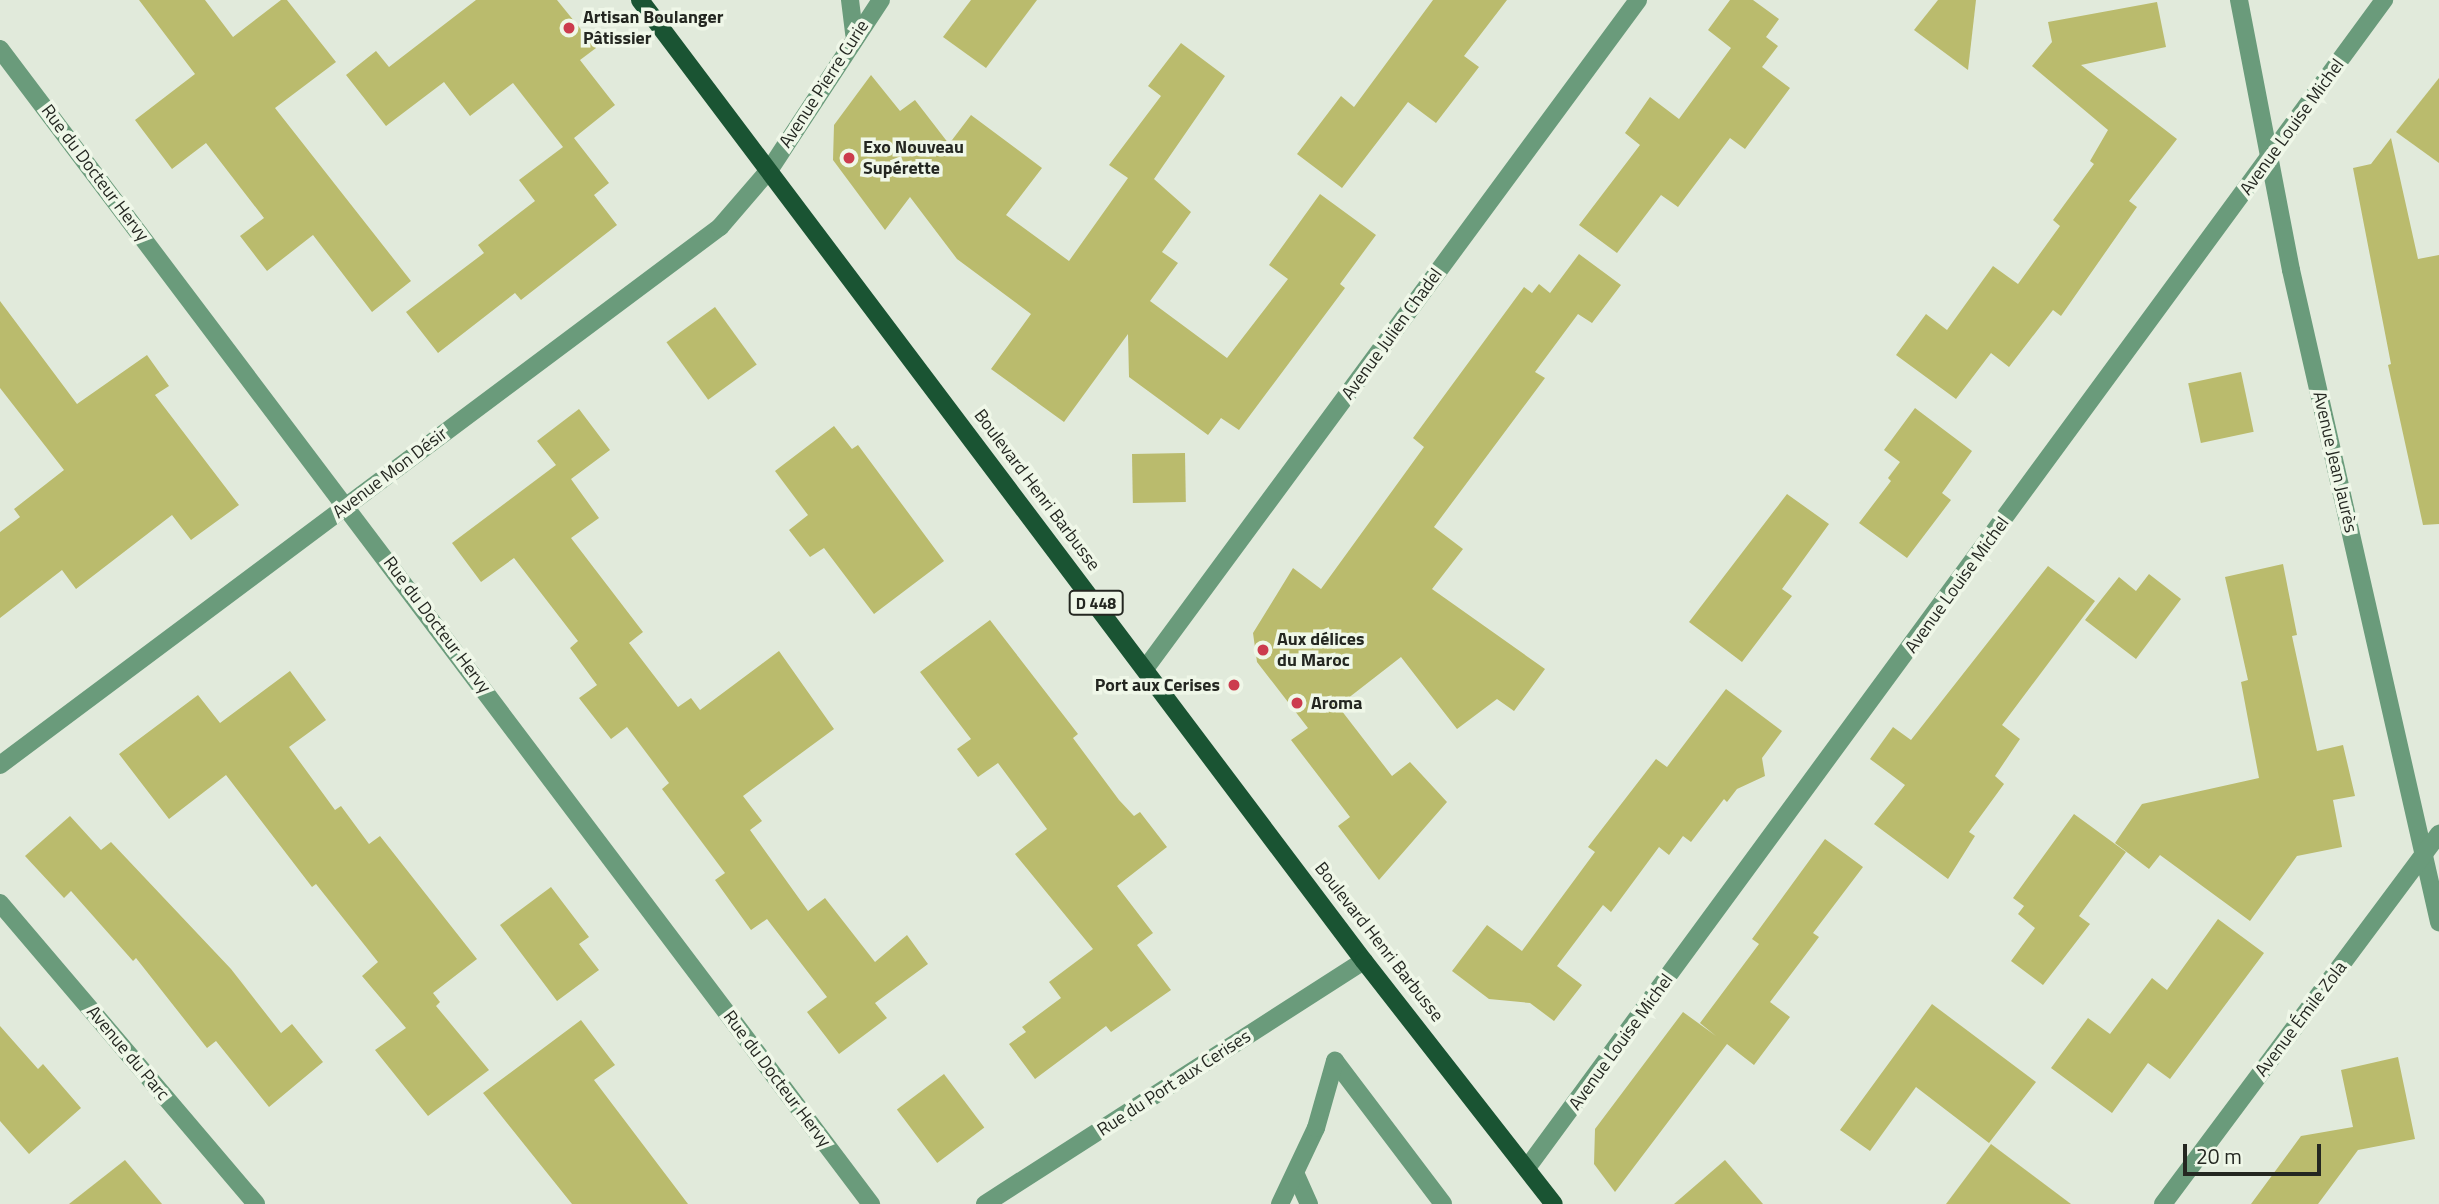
<!DOCTYPE html>
<html>
<head>
<meta charset="utf-8">
<style>
	body { margin:0 }
	#map { position:relative; width:2439px; height:1204px; overflow:hidden; background:#e1eadb; font-family:"Titillium Web",sans-serif }
	div>[style] { position:absolute }
	.building>* { inset:0; background:#babb6d; transform-origin:0 0 }
	.minor>* { height:18px; margin:-9px; padding:0 9px; transform-origin:9px; border-radius:9px; background:#6a9b7b }
	.major>* { height:18px; margin:-9px; padding:0 9px; transform-origin:9px; border-radius:9px; background:#1a5433 }
	.dots>* { width:19px; height:19px; translate:-50% -50%; box-sizing:border-box; border:4px solid #eff7e8; border-radius:50% }
	span { translate:-50% -50%; white-space:nowrap; text-align:center; line-height:1.15; -webkit-text-stroke:7px #eff7e8; paint-order:stroke }
	.shield-label span { padding:2px 5px; background:#eff7e8; border:2px solid; border-radius:5px; -webkit-text-stroke-width:0 }
	.shield-label { font-size:16px; color:#242721; font-weight:700 }
	.poi-label { font-size:18px; color:#242721; font-weight:700 }
	.left { translate:0 -50%; text-align:left }
	.right { translate:-100% -50%; text-align:right }
	.street-label { font-size:18px; color:#242721 }
	.scale { position:absolute; left:2183px; top:1144px; width:138px; height:32px; box-sizing:border-box; border:4px solid #242721; border-top:0; padding-left:9px; font-size:21px; line-height:24px; white-space:nowrap; color:#242721; -webkit-text-stroke:5px #eff7e8; paint-order:stroke }
</style>
</head>
<body>
<div id="map">
	<div class="building">
		<div style="clip-path:polygon(139px 0,205px 0,233px 37px,281px 0,287px 0,336px 62px,275px 108px,411px 281px,372px 312px,313px 235px,267px 271px,240px 236px,264px 218px,206px 143px,172px 169px,135px 120px,195px 74px)"></div>
		<div style="clip-path:polygon(476px 0,557px 0,596px 48px,580px 60px,615px 105px,574px 138px,609px 183px,594px 195px,617px 225px,521px 300px,515px 293px,438px 353px,406px 312px,484px 253px,478px 245px,535px 201px,519px 180px,563px 147px,513px 83px,470px 116px,444px 82px,386px 126px,346px 75px,376px 51px,389px 67px)"></div>
		<div style="clip-path:polygon(971px 0,1037px 0,986px 68px,943px 37px)"></div>
		<div style="clip-path:polygon(1433px 0,1507px 0,1464px 56px,1479px 67px,1436px 123px,1408px 102px,1342px 188px,1297px 154px,1341px 96px,1354px 107px)"></div>
		<div style="clip-path:polygon(1730px 0,1753px 0,1779px 19px,1766px 37px,1778px 46px,1762px 67px,1790px 88px,1745px 149px,1730px 138px,1678px 207px,1661px 195px,1617px 253px,1579px 225px,1640px 145px,1625px 133px,1650px 97px,1679px 119px,1731px 48px,1708px 30px)"></div>
		<div style="clip-path:polygon(1938px 0,1976px 0,1968px 70px,1914px 30px)"></div>
		<div style="clip-path:polygon(2157px 2px,2166px 47px,2081px 65px,2177px 139px,2129px 201px,2137px 207px,2061px 316px,2053px 310px,2009px 367px,1991px 353px,1956px 399px,1896px 355px,1926px 314px,1947px 330px,1993px 266px,2018px 284px,2060px 226px,2053px 220px,2094px 164px,2090px 161px,2108px 130px,2032px 66px,2052px 42px,2048px 22px)"></div>
		<div style="clip-path:polygon(1181px 43px,1225px 76px,1154px 179px,1191px 212px,1162px 252px,1178px 263px,1150px 301px,1227px 358px,1288px 279px,1269px 265px,1320px 194px,1376px 235px,1340px 284px,1345px 288px,1239px 430px,1221px 418px,1208px 435px,1129px 377px,1128px 334px,1064px 422px,991px 369px,1031px 314px,957px 259px,910px 197px,885px 230px,833px 160px,834px 125px,871px 75px,900px 111px,915px 100px,949px 144px,971px 115px,1042px 168px,1006px 215px,1069px 261px,1128px 178px,1109px 165px,1161px 96px,1148px 86px)"></div>
		<div style="clip-path:polygon(2439px 78px,2439px 163px,2396px 132px)"></div>
		<div style="clip-path:polygon(2391px 138px,2418px 259px,2439px 255px,2439px 524px,2423px 525px,2388px 365px,2391px 364px,2353px 168px,2371px 164px)"></div>
		<div style="clip-path:polygon(1579px 254px,1621px 285px,1592px 323px,1578px 314px,1535px 372px,1545px 378px,1434px 527px,1463px 549px,1432px 589px,1545px 669px,1514px 711px,1497px 699px,1457px 729px,1401px 657px,1338px 706px,1392px 776px,1410px 762px,1447px 802px,1379px 880px,1338px 826px,1350px 817px,1291px 740px,1308px 728px,1257px 662px,1253px 633px,1293px 568px,1321px 589px,1424px 447px,1413px 438px,1524px 287px,1532px 293px,1539px 284px,1550px 293px)"></div>
		<div style="clip-path:polygon(0 301px,77px 404px,147px 355px,169px 386px,155px 395px,239px 505px,191px 540px,172px 515px,76px 589px,62px 570px,0 618px,0 532px,20px 517px,14px 509px,64px 470px,0 388px)"></div>
		<div style="left:715px;top:307px;width:71px;height:60px;rotate:54deg"></div>
		<div style="left:2241px;top:372px;width:61px;height:54px;rotate:78deg"></div>
		<div style="clip-path:polygon(1915px 408px,1972px 451px,1942px 493px,1951px 500px,1907px 558px,1859px 523px,1891px 481px,1888px 478px,1900px 462px,1884px 450px)"></div>
		<div style="clip-path:polygon(579px 409px,610px 450px,571px 479px,599px 518px,571px 538px,643px 632px,629px 643px,678px 707px,691px 698px,700px 710px,779px 651px,834px 729px,743px 796px,762px 821px,750px 830px,808px 911px,825px 898px,875px 962px,907px 935px,928px 964px,875px 1003px,887px 1018px,839px 1054px,807px 1012px,827px 997px,767px 919px,751px 930px,715px 880px,725px 873px,662px 789px,669px 783px,627px 727px,611px 739px,579px 698px,597px 685px,570px 648px,578px 641px,514px 558px,481px 582px,452px 543px,556px 465px,537px 441px)"></div>
		<div style="clip-path:polygon(834px 426px,852px 449px,858px 445px,944px 561px,874px 614px,824px 548px,810px 557px,789px 530px,808px 515px,775px 471px)"></div>
		<div style="left:1185px;top:453px;width:49px;height:53px;rotate:89deg"></div>
		<div style="clip-path:polygon(1787px 494px,1829px 524px,1782px 589px,1792px 596px,1742px 662px,1689px 622px)"></div>
		<div style="clip-path:polygon(2283px 564px,2297px 635px,2292px 636px,2317px 751px,2343px 745px,2355px 796px,2333px 800px,2342px 847px,2297px 856px,2250px 921px,2160px 855px,2149px 869px,2115px 843px,2142px 804px,2259px 778px,2241px 682px,2248px 680px,2225px 577px)"></div>
		<div style="clip-path:polygon(2048px 566px,2095px 601px,2002px 725px,2020px 739px,1995px 776px,2004px 784px,1969px 832px,1975px 836px,1948px 879px,1874px 824px,1905px 785px,1870px 759px,1893px 727px,1911px 740px)"></div>
		<div style="clip-path:polygon(2149px 574px,2181px 599px,2136px 659px,2085px 620px,2119px 577px,2136px 591px)"></div>
		<div style="clip-path:polygon(990px 620px,1078px 734px,1073px 738px,1119px 800px,1134px 816px,1140px 812px,1167px 847px,1117px 886px,1153px 933px,1137px 945px,1171px 990px,1111px 1032px,1106px 1026px,1035px 1079px,1009px 1044px,1026px 1032px,1022px 1027px,1061px 998px,1049px 982px,1093px 949px,1015px 854px,1047px 829px,998px 763px,978px 777px,957px 749px,971px 739px,920px 672px)"></div>
		<div style="clip-path:polygon(290px 671px,326px 720px,289px 747px,335px 810px,341px 806px,369px 844px,380px 836px,477px 959px,433px 993px,440px 1002px,436px 1006px,489px 1070px,428px 1116px,375px 1050px,406px 1028px,362px 976px,378px 962px,316px 884px,312px 887px,226px 775px,169px 819px,119px 754px,198px 695px,220px 723px)"></div>
		<div style="clip-path:polygon(1726px 689px,1782px 731px,1762px 758px,1765px 776px,1737px 789px,1727px 802px,1724px 799px,1691px 842px,1683px 836px,1669px 855px,1659px 847px,1611px 912px,1603px 905px,1557px 966px,1582px 985px,1554px 1021px,1530px 1003px,1489px 999px,1452px 971px,1487px 925px,1522px 951px,1595px 852px,1588px 847px,1656px 759px,1667px 767px)"></div>
		<div style="clip-path:polygon(2074px 814px,2126px 852px,2079px 916px,2090px 924px,2043px 985px,2011px 961px,2035px 928px,2018px 914px,2024px 906px,2013px 898px)"></div>
		<div style="clip-path:polygon(70px 816px,101px 850px,111px 842px,231px 969px,281px 1033px,292px 1024px,323px 1062px,269px 1107px,216px 1041px,207px 1048px,136px 958px,133px 961px,71px 891px,64px 898px,25px 856px)"></div>
		<div style="clip-path:polygon(1825px 839px,1863px 867px,1813px 933px,1819px 937px,1770px 1002px,1790px 1017px,1754px 1065px,1727px 1044px,1615px 1192px,1594px 1164px,1595px 1129px,1683px 1012px,1716px 1036px,1700px 1023px,1759px 944px,1752px 939px)"></div>
		<div style="clip-path:polygon(551px 887px,589px 937px,579px 944px,599px 970px,557px 1001px,500px 925px)"></div>
		<div style="clip-path:polygon(2218px 919px,2264px 953px,2170px 1079px,2148px 1063px,2112px 1113px,2051px 1068px,2088px 1018px,2110px 1034px,2152px 978px,2167px 990px)"></div>
		<div style="clip-path:polygon(1932px 1004px,2036px 1082px,1989px 1143px,1916px 1087px,1870px 1151px,1840px 1130px)"></div>
		<div style="clip-path:polygon(581px 1020px,615px 1065px,594px 1080px,688px 1204px,572px 1204px,483px 1093px)"></div>
		<div style="clip-path:polygon(0 1026px,38px 1069px,43px 1064px,81px 1108px,29px 1154px,0 1121px)"></div>
		<div style="clip-path:polygon(2398px 1057px,2415px 1139px,2358px 1150px,2318px 1204px,2251px 1204px,2301px 1136px,2353px 1127px,2341px 1070px)"></div>
		<div style="left:944px;top:1074px;width:67px;height:59px;rotate:53deg"></div>
		<div style="clip-path:polygon(1991px 1144px,2071px 1204px,1946px 1204px)"></div>
		<div style="clip-path:polygon(125px 1160px,162px 1204px,69px 1204px)"></div>
		<div style="clip-path:polygon(1725px 1160px,1763px 1204px,1674px 1204px)"></div>
	</div>
	<div class="minor">
		<div style="left:850px;top:0;width:35px;rotate:83deg"></div>
		<div style="left:2239px;top:0;width:275px;rotate:79.1deg"></div>
		<div style="left:2291px;top:270px;width:669px;rotate:77.21deg"></div>
		<div style="left:0;top:49px;width:1447px;rotate:52.98deg"></div>
		<div style="left:1145px;top:669px;width:831px;rotate:-53.61deg"></div>
		<div style="left:0;top:765px;width:899px;rotate:-36.77deg"></div>
		<div style="left:720px;top:227px;width:77px;rotate:-49.2deg"></div>
		<div style="left:770px;top:169px;width:202px;rotate:-56.7deg"></div>
		<div style="left:0;top:903px;width:395px;rotate:49.6deg"></div>
		<div style="left:1335px;top:1061px;width:179px;rotate:52.9deg"></div>
		<div style="left:1527px;top:1168px;width:1449px;rotate:-53.73deg"></div>
		<div style="left:1296px;top:1175px;width:32px;rotate:66deg"></div>
		<div style="left:985px;top:1204px;width:450px;rotate:-32.7deg"></div>
		<div style="left:1280px;top:1204px;width:84px;rotate:-64.7deg"></div>
		<div style="left:1316px;top:1128px;width:70px;rotate:-74.2deg"></div>
		<div style="left:2163px;top:1204px;width:462px;rotate:-53.3deg"></div>
	</div>
	<div class="major">
		<div style="left:640px;top:0;width:1203px;rotate:53.01deg"></div>
		<div style="left:1364px;top:961px;width:308px;rotate:52deg"></div>
	</div>
	<div class="dots">
		<div style="left:569px;top:28px;background:#cc3c4e"></div>
		<div style="left:849px;top:158px;background:#cc3c4e"></div>
		<div style="left:1263px;top:650px;background:#cc3c4e"></div>
		<div style="left:1234px;top:685px;background:#cc3c4e"></div>
		<div style="left:1297px;top:703px;background:#cc3c4e"></div>
	</div>
	<div class="shield-label">
		<span style="left:1096px;top:603px">D 448</span>
	</div>
	<div class="poi-label">
		<span class="left" style="left:583px;top:28px">Artisan Boulanger<br>Pâtissier</span>
		<span class="left" style="left:863px;top:158px">Exo Nouveau<br>Supérette</span>
		<span class="left" style="left:1277px;top:650px">Aux délices<br>du Maroc</span>
		<span class="right" style="left:1220px;top:685px">Port aux Cerises</span>
		<span class="left" style="left:1311px;top:703px">Aroma</span>
	</div>
	<div class="street-label">
		<span style="left:824px;top:84px;rotate:-57deg">Avenue Pierre Curie</span>
		<span style="left:2292px;top:127px;rotate:-54deg">Avenue Louise Michel</span>
		<span style="left:95px;top:173px;rotate:53deg">Rue du Docteur Hervy</span>
		<span style="left:1392px;top:334px;rotate:-54deg">Avenue Julien Chadel</span>
		<span style="left:2335px;top:462px;rotate:77deg">Avenue Jean Jaurès</span>
		<span style="left:390px;top:473px;rotate:-37deg">Avenue Mon Désir</span>
		<span style="left:1037px;top:490px;rotate:53deg">Boulevard Henri Barbusse</span>
		<span style="left:1957px;top:585px;rotate:-54deg">Avenue Louise Michel</span>
		<span style="left:437px;top:625px;rotate:53deg">Rue du Docteur Hervy</span>
		<span style="left:1379px;top:942px;rotate:52deg">Boulevard Henri Barbusse</span>
		<span style="left:2301px;top:1019px;rotate:-53deg">Avenue Émile Zola</span>
		<span style="left:1621px;top:1042px;rotate:-54deg">Avenue Louise Michel</span>
		<span style="left:128px;top:1053px;rotate:50deg">Avenue du Parc</span>
		<span style="left:777px;top:1079px;rotate:53deg">Rue du Docteur Hervy</span>
		<span style="left:1174px;top:1083px;rotate:-33deg">Rue du Port aux Cerises</span>
	</div>
	<div class="scale">20 m</div>
</div>
</body>
</html>
